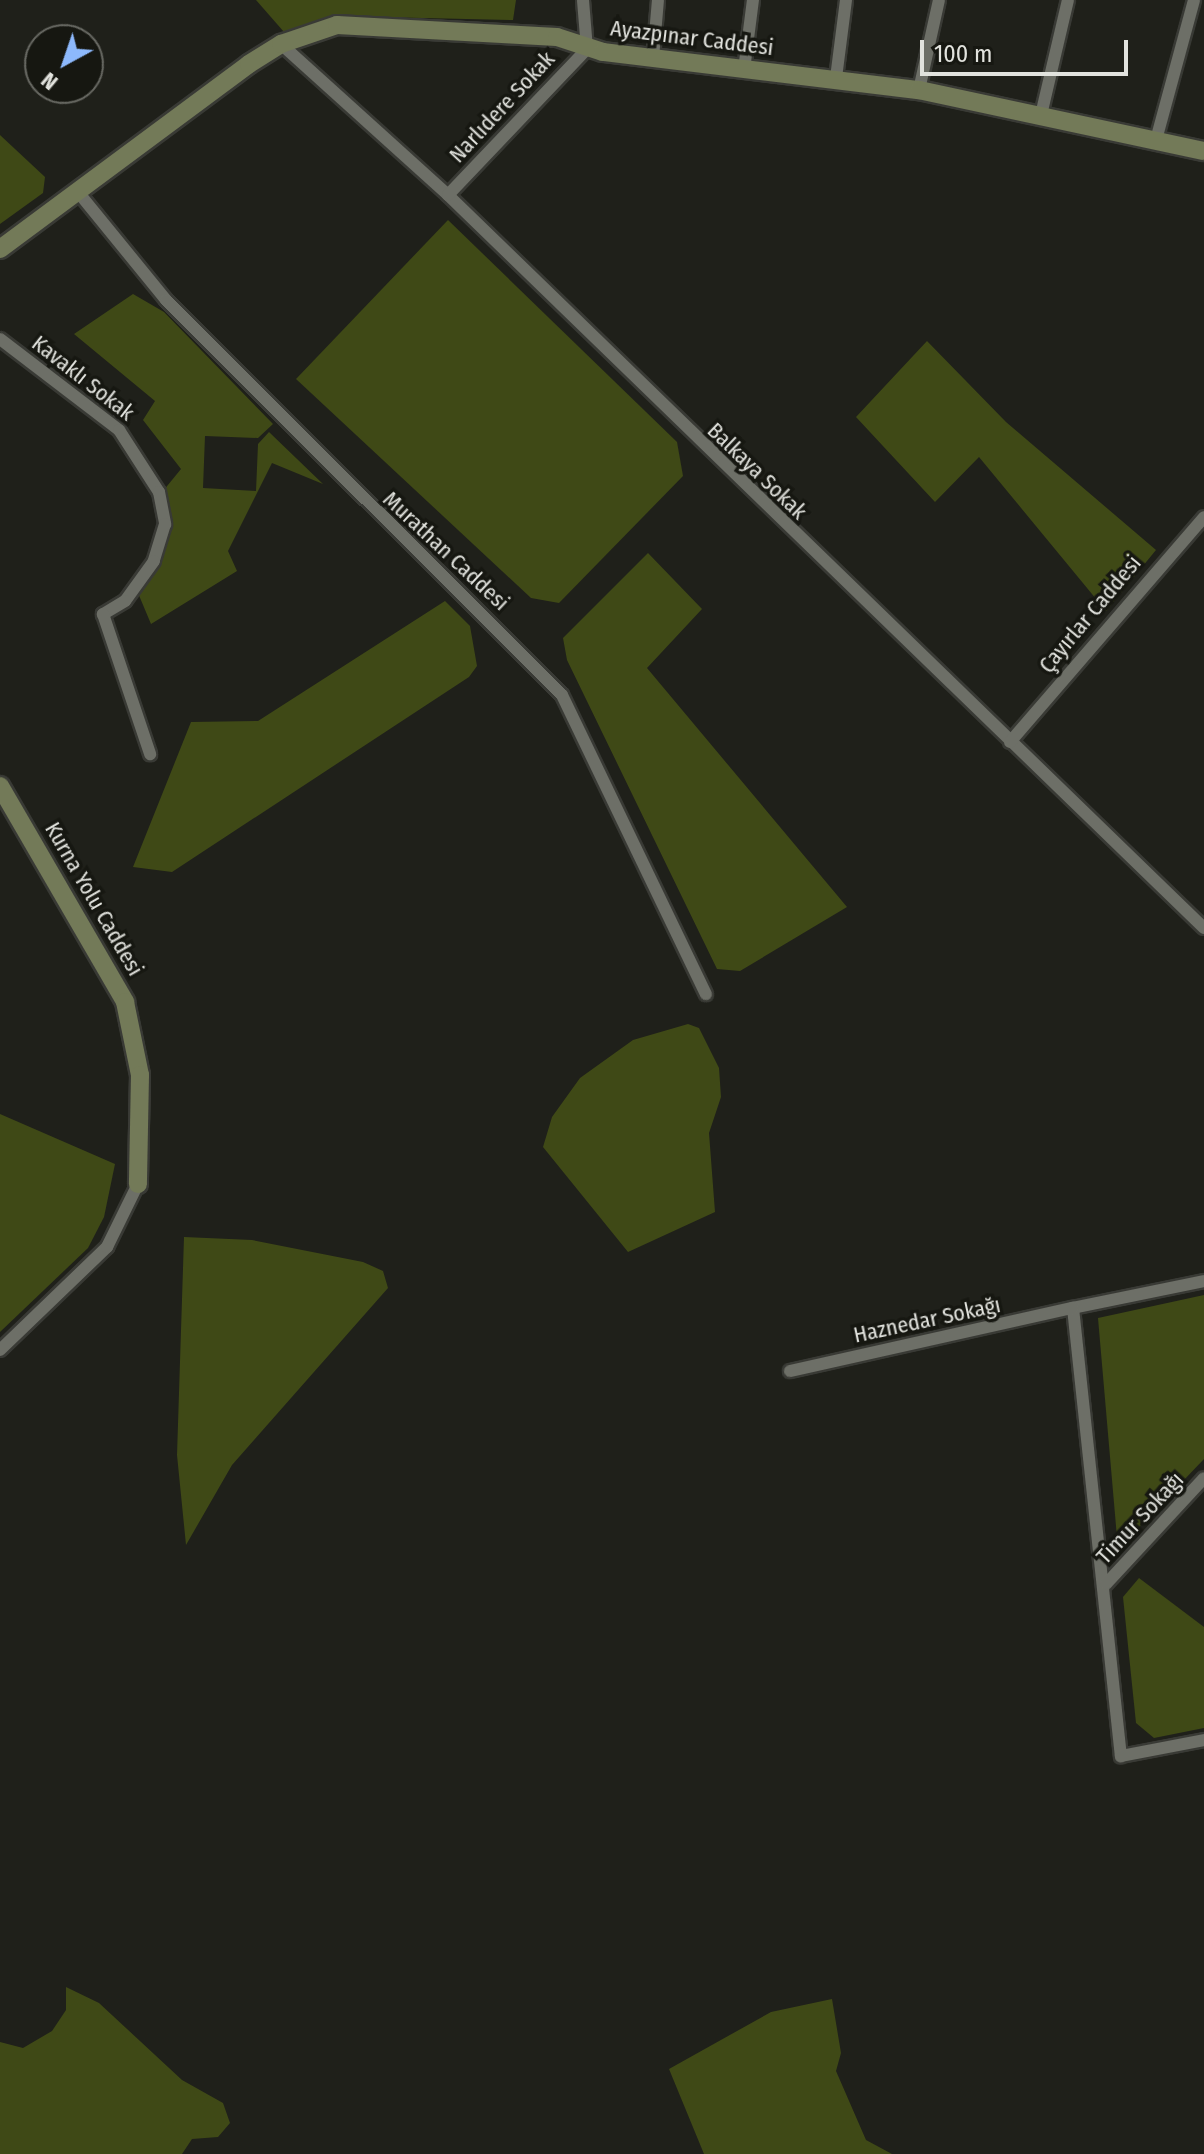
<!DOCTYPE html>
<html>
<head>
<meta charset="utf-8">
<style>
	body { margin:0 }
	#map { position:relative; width:1204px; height:2154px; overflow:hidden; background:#1f201a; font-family:"Fira Sans Condensed",sans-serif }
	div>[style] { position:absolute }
	.green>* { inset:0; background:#3f4916 }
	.roads { filter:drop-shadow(2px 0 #393a35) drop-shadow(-2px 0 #393a35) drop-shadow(0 2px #393a35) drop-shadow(0 -2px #393a35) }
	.street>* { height:12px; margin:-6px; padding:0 6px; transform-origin:6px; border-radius:6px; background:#6d6f67 }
	.secondary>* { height:18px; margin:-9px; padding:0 9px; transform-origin:9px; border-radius:9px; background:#737a58 }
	span { translate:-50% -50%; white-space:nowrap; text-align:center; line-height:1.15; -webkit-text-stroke:7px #161711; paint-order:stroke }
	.street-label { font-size:22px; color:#e2e3de }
	.north { position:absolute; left:24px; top:24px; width:80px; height:80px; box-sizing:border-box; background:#161711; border:2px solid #686963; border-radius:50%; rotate:220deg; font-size:22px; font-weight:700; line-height:32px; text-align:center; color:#e2e3de }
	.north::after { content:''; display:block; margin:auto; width:28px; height:36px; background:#8db9fc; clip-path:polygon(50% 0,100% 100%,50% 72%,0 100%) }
	.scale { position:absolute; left:920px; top:40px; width:208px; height:36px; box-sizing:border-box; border:4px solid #e2e3de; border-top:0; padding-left:10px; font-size:24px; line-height:28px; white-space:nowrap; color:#e2e3de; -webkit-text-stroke:6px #161711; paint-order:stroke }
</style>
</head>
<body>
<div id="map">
	<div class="green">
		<div style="clip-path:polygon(256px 0,516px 0,513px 20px,335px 16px,284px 32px)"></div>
		<div style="clip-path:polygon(0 135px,45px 177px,43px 193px,0 224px)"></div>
		<div style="clip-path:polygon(448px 220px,677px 442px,683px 476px,559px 603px,531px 598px,296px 379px)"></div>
		<div style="clip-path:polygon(133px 294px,164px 312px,273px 424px,258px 438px,205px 436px,203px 488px,256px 491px,258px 444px,269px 432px,323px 484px,272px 463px,228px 551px,237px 571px,151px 624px,138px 593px,160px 563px,170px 512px,163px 491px,181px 469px,143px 420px,155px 401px,74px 334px)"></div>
		<div style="clip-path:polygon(927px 341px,1006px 422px,1156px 550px,1106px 611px,979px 457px,935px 502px,856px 417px)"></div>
		<div style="clip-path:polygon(648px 553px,702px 609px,647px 668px,847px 907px,740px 971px,717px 969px,567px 660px,563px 638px)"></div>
		<div style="clip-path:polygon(445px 601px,470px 626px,477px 666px,469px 677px,172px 872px,133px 867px,191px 722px,258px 721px)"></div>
		<div style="clip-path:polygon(688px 1024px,699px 1028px,719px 1068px,721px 1097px,709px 1133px,715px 1212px,628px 1252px,543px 1147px,552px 1117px,580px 1078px,633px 1040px)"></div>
		<div style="clip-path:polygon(0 1114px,115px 1164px,104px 1217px,88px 1248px,0 1332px)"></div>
		<div style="clip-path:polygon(184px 1237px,252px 1240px,363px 1262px,383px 1271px,388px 1288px,232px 1465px,186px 1545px,177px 1455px)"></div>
		<div style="clip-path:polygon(1204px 1295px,1204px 1459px,1118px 1549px,1098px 1318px)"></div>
		<div style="clip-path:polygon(1139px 1578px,1204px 1627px,1204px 1728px,1154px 1738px,1136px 1723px,1123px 1597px)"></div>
		<div style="clip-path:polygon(66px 1987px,99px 2003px,182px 2080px,223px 2103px,230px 2123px,218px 2137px,192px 2139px,182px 2154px,0 2154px,0 2042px,23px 2048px,52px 2031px,66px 2010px)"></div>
		<div style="clip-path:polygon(832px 1999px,841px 2053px,836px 2071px,866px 2140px,892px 2154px,704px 2154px,669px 2069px,771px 2012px)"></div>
	</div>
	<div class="roads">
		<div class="street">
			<div style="left:281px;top:44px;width:225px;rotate:42.1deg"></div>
			<div style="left:448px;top:195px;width:1053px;rotate:44.12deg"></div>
			<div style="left:653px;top:58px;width:58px;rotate:-85.1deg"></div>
			<div style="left:744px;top:70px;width:71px;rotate:-82.7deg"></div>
			<div style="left:836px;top:78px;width:79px;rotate:-82.7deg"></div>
			<div style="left:919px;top:90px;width:92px;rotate:-77.5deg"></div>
			<div style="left:1041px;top:115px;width:118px;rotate:-76.8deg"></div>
			<div style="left:1156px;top:140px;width:145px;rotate:-74.8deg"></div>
			<div style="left:78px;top:192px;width:139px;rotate:50.8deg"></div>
			<div style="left:166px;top:300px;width:559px;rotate:44.93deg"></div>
			<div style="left:562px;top:695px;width:332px;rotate:64.3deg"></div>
			<div style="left:448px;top:195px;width:202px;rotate:-46.4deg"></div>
			<div style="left:587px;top:49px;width:49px;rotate:-94.7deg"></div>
			<div style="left:0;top:339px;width:150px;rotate:37.4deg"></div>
			<div style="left:119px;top:430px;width:74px;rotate:57.2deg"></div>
			<div style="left:159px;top:492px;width:33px;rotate:79deg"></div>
			<div style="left:165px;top:524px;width:39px;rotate:107deg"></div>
			<div style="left:154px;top:561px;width:49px;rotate:125.9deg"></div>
			<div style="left:125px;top:601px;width:26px;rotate:149deg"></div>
			<div style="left:103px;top:614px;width:148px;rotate:71.4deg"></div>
			<div style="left:1010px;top:742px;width:297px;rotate:-49.2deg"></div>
			<div style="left:1204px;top:1281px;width:134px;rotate:168.4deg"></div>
			<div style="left:1073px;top:1308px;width:451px;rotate:83.9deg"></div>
			<div style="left:1121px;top:1756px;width:85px;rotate:-10.9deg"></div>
			<div style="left:0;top:1350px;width:149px;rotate:-43.9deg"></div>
			<div style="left:107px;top:1247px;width:70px;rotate:-63.8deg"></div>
			<div style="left:790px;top:1371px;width:290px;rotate:-12.6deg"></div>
			<div style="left:1106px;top:1584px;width:144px;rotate:-47.2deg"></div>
		</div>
		<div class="secondary">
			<div style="left:0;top:249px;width:310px;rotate:-36.6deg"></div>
			<div style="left:249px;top:64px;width:38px;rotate:-32deg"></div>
			<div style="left:281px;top:44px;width:59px;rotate:-18.7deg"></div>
			<div style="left:337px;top:25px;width:220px;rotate:3.1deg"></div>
			<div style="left:557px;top:37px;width:48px;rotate:18.1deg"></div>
			<div style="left:603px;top:52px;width:318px;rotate:6.9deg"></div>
			<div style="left:919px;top:90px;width:291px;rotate:12.1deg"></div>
			<div style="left:0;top:786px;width:250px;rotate:59.9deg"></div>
			<div style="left:125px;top:1002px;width:75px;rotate:78.4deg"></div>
			<div style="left:140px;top:1075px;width:109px;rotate:91.1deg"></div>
		</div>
	</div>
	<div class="street-label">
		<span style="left:692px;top:38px;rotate:7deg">Ayazpınar Caddesi</span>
		<span style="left:502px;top:107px;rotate:-47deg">Narlıdere Sokak</span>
		<span style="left:83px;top:378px;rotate:38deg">Kavaklı Sokak</span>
		<span style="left:757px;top:471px;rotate:44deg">Balkaya Sokak</span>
		<span style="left:446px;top:551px;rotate:43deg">Murathan Caddesi</span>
		<span style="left:1090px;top:614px;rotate:-50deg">Çayırlar Caddesi</span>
		<span style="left:94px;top:899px;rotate:60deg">Kurna Yolu Caddesi</span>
		<span style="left:927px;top:1320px;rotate:-12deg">Haznedar Sokağı</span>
		<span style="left:1140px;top:1518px;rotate:-47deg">Timur Sokağı</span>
	</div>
	<div class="north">N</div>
	<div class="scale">100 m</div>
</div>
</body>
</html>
